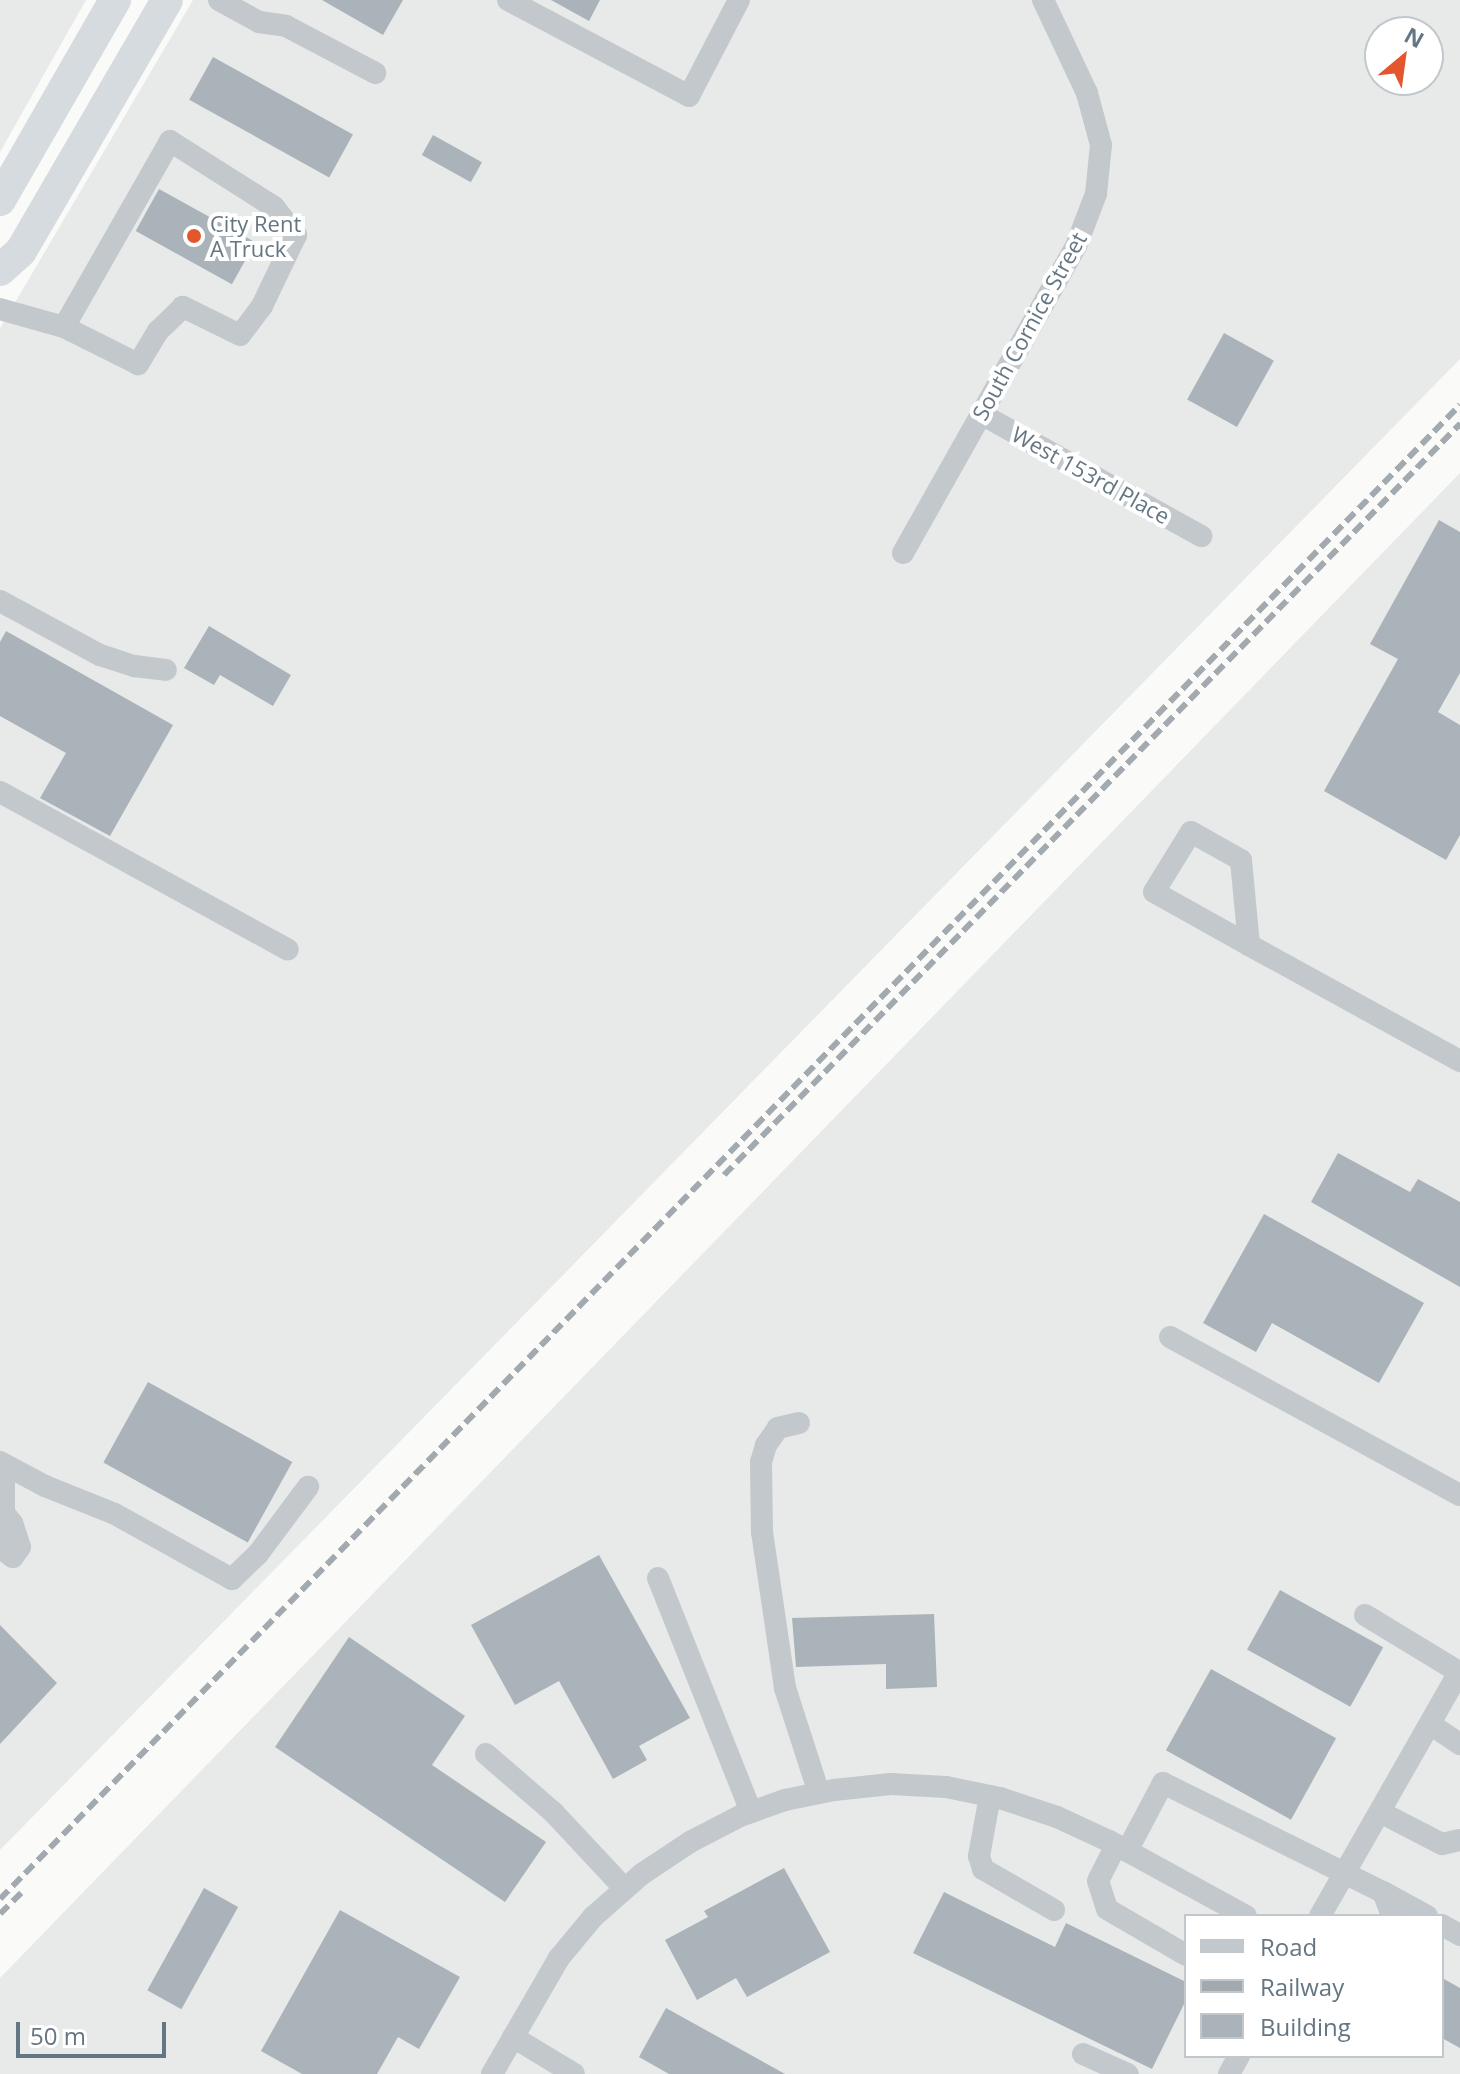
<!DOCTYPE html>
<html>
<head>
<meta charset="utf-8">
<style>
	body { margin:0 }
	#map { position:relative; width:1460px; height:2074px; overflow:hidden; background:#fafaf8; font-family:"Open Sans",sans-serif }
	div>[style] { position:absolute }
	.built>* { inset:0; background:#e8e9e9 }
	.building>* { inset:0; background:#aab3b9; transform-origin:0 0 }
	.minor>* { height:22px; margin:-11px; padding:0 11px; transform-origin:11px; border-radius:11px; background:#c3c8cc }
	.highway>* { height:32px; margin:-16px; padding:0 16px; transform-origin:16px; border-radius:16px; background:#d6dbdf }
	.rail>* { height:6px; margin-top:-3px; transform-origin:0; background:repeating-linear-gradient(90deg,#a2aab0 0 12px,transparent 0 18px) }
	.dots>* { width:22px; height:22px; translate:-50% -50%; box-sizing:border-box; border:4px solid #fff; border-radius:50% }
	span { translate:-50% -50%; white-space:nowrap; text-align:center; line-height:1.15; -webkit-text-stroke:8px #fff; paint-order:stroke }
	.poi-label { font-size:22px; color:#657683 }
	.left { translate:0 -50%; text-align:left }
	.street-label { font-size:22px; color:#657683 }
	.legend { position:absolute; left:1184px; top:1914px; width:260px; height:144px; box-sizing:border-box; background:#fff; border:2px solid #c1c8cd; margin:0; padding:10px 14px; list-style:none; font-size:24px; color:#657683 }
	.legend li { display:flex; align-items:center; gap:16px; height:40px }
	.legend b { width:40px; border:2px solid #c1c8cd }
	.north { position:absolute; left:1364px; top:16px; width:80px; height:80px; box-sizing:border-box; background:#fff; border:2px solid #c1c8cd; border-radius:50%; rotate:29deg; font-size:22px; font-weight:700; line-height:32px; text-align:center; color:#657683 }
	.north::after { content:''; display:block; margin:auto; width:28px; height:36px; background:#e4572e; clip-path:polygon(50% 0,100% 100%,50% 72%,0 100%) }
	.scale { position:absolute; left:16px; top:2022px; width:150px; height:36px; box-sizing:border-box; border:4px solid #657683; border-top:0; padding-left:10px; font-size:24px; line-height:28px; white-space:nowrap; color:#657683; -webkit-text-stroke:6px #fff; paint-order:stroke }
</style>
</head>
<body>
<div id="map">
	<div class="built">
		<div style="clip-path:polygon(0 0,86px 0,0 152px)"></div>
		<div style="clip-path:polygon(evenodd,193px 0,1460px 0,1460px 359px,0 1850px,0 328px,193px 0,1380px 32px,1428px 32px,1428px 80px,1380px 80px,1380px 32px)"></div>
		<div style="clip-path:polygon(evenodd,1460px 473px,1460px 2074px,0 2074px,0 1978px,1460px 473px,1186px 1916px,1442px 1916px,1442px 2056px,1186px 2056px,1186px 1916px)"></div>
	</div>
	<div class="building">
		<div style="clip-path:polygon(322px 0,403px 0,383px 35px)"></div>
		<div style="clip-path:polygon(551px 0,600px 0,589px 21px)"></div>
		<div style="left:213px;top:57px;width:160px;height:49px;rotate:29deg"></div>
		<div style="left:433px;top:135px;width:56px;height:23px;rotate:29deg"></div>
		<div style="left:159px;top:189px;width:110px;height:48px;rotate:29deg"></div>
		<div style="left:1224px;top:333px;width:57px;height:76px;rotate:29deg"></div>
		<div style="clip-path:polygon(1439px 520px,1460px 532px,1460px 673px,1438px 712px,1460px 725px,1460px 835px,1446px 860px,1324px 791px,1398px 659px,1370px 644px)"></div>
		<div style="clip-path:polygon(209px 626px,291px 675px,273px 706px,220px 675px,214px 685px,184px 668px)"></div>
		<div style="clip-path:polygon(6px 631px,173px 725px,110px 836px,40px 798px,66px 753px,0 716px,0 642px)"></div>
		<div style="clip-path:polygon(1338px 1153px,1410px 1192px,1418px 1179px,1460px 1202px,1460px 1287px,1311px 1202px)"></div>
		<div style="clip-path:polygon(1264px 1214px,1424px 1303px,1379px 1383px,1272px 1323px,1256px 1352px,1203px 1323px)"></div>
		<div style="left:148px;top:1382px;width:165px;height:92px;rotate:29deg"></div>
		<div style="clip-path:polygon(599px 1555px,690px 1718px,639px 1746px,647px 1760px,613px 1779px,559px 1681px,515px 1705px,471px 1625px)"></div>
		<div style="left:1280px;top:1590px;width:118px;height:68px;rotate:29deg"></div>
		<div style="clip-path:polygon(934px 1614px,937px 1687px,886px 1689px,886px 1664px,796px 1667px,792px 1618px)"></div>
		<div style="clip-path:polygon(0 1625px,57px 1683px,0 1744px)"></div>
		<div style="clip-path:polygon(349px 1637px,465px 1716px,432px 1765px,546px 1842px,505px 1902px,275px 1747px)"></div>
		<div style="left:1211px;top:1669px;width:143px;height:93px;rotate:29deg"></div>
		<div style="clip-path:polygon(784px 1868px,830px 1952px,747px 1997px,736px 1978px,697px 2000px,665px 1940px,708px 1917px,704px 1911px)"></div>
		<div style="left:204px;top:1888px;width:39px;height:117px;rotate:29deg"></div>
		<div style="clip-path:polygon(944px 1892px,1055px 1947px,1066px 1923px,1186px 1982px,1186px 2000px,1152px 2069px,913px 1953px)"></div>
		<div style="clip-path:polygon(340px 1910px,460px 1977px,419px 2049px,398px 2037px,377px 2074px,302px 2074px,261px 2051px)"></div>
		<div style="clip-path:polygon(1442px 1978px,1460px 1988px,1460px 2048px,1442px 2038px)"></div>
		<div style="clip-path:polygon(666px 2008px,785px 2074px,669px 2074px,639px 2057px)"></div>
	</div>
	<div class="minor">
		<div style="left:219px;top:0;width:46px;rotate:28.8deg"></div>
		<div style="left:259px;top:22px;width:27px;rotate:8deg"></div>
		<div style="left:286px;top:26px;width:101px;rotate:27.8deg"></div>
		<div style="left:508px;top:0;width:205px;rotate:27.9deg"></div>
		<div style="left:689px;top:96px;width:108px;rotate:-62.5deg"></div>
		<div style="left:0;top:309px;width:66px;rotate:15.7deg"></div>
		<div style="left:64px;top:327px;width:214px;rotate:-60.3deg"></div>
		<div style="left:170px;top:141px;width:123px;rotate:32.4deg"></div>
		<div style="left:274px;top:207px;width:36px;rotate:52deg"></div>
		<div style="left:296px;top:235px;width:79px;rotate:115.6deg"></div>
		<div style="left:262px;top:306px;width:36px;rotate:127deg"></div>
		<div style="left:240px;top:335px;width:64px;rotate:-153.8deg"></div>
		<div style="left:183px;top:307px;width:35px;rotate:136deg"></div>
		<div style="left:158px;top:331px;width:39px;rotate:121deg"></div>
		<div style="left:138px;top:364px;width:83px;rotate:-153.4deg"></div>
		<div style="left:981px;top:414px;width:252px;rotate:29deg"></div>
		<div style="left:903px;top:553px;width:352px;rotate:-60.6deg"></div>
		<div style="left:1076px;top:246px;width:56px;rotate:-69deg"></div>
		<div style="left:1096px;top:194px;width:49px;rotate:-84.2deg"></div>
		<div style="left:1101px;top:145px;width:54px;rotate:-105.1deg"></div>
		<div style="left:1087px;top:93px;width:103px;rotate:-115.3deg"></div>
		<div style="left:0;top:601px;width:114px;rotate:28.4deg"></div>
		<div style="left:100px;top:655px;width:36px;rotate:18deg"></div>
		<div style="left:134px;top:666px;width:32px;rotate:7deg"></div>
		<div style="left:0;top:792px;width:328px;rotate:28.7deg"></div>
		<div style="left:1249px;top:945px;width:85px;rotate:-95.4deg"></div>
		<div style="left:1241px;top:860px;width:57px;rotate:-150.8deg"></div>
		<div style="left:1191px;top:832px;width:70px;rotate:121.7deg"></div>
		<div style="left:1154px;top:892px;width:109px;rotate:29.2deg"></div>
		<div style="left:1249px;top:945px;width:241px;rotate:28.8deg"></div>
		<div style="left:1170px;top:1337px;width:330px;rotate:28.6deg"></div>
		<div style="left:799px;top:1423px;width:22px;rotate:167deg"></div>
		<div style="left:778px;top:1428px;width:21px;rotate:125deg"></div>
		<div style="left:766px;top:1445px;width:18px;rotate:106deg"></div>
		<div style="left:761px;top:1462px;width:70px;rotate:89.2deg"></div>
		<div style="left:762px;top:1532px;width:158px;rotate:81.6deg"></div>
		<div style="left:785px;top:1688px;width:110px;rotate:72.1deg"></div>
		<div style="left:0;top:1462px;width:51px;rotate:28.1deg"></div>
		<div style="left:45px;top:1486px;width:75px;rotate:21.8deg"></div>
		<div style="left:115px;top:1514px;width:134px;rotate:29.1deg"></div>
		<div style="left:232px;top:1579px;width:36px;rotate:-44deg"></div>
		<div style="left:258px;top:1554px;width:84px;rotate:-53.3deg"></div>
		<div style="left:0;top:1523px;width:11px;rotate:-68deg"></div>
		<div style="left:4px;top:1513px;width:47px;rotate:-90deg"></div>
		<div style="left:0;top:1527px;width:23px;rotate:83deg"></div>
		<div style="left:3px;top:1550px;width:12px;rotate:35deg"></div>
		<div style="left:13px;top:1557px;width:12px;rotate:-55deg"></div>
		<div style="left:20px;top:1547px;width:25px;rotate:-108deg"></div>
		<div style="left:12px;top:1523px;width:13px;rotate:-129deg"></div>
		<div style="left:658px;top:1578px;width:252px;rotate:68.3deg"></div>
		<div style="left:1365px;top:1615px;width:110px;rotate:31.2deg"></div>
		<div style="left:1430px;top:1724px;width:36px;rotate:34deg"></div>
		<div style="left:486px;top:1754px;width:89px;rotate:40.9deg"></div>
		<div style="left:553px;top:1812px;width:105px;rotate:46.9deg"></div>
		<div style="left:990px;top:1796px;width:61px;rotate:100.4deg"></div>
		<div style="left:979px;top:1856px;width:14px;rotate:73deg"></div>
		<div style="left:983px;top:1869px;width:82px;rotate:30deg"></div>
		<div style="left:1380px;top:1812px;width:70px;rotate:27.3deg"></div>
		<div style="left:1442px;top:1844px;width:18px;rotate:-13deg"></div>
		<div style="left:1116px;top:1845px;width:40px;rotate:116.6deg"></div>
		<div style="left:1098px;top:1881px;width:29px;rotate:72deg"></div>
		<div style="left:1107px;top:1909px;width:91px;rotate:30.2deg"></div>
		<div style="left:1127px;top:1851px;width:77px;rotate:-62.1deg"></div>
		<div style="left:1163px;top:1783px;width:246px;rotate:26.4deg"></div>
		<div style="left:1383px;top:1892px;width:26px;rotate:69deg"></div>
		<div style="left:1383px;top:1892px;width:50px;rotate:28.6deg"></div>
		<div style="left:1320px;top:1916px;width:282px;rotate:-60.3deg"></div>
		<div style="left:1442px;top:1925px;width:21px;rotate:29deg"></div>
		<div style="left:513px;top:2037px;width:71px;rotate:31.2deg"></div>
		<div style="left:1083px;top:2054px;width:49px;rotate:24deg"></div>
		<div style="left:492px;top:2074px;width:134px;rotate:-60deg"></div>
		<div style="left:559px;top:1958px;width:53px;rotate:-50.3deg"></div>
		<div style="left:593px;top:1917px;width:65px;rotate:-41.3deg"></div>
		<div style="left:642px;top:1874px;width:58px;rotate:-33.7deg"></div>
		<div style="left:690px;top:1842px;width:56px;rotate:-27.5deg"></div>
		<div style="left:740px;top:1816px;width:48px;rotate:-19.6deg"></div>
		<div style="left:785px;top:1800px;width:50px;rotate:-11.5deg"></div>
		<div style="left:834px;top:1790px;width:57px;rotate:-6deg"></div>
		<div style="left:891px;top:1784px;width:55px;rotate:3.1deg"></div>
		<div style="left:946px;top:1787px;width:55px;rotate:11.5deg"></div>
		<div style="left:1000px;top:1798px;width:60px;rotate:18.4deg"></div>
		<div style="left:1057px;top:1817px;width:57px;rotate:24.8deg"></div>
		<div style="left:1109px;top:1841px;width:156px;rotate:28.7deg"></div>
		<div style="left:1229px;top:2074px;width:21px;rotate:-61deg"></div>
	</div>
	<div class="highway">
		<div style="left:0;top:200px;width:231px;rotate:-60.1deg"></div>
		<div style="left:0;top:270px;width:28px;rotate:-42deg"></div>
		<div style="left:21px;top:251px;width:290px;rotate:-59.8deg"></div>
	</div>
	<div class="rail">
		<div style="left:724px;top:1175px;width:1052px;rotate:-45.58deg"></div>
		<div style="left:0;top:1899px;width:2089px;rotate:-45.66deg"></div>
		<div style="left:0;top:1914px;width:30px;rotate:-45deg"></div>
	</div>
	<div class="dots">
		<div style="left:194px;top:236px;background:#e4572e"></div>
	</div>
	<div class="poi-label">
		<span class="left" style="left:210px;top:236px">City Rent<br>A Truck</span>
	</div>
	<div class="street-label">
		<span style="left:1029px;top:326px;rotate:-61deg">South Cornice Street</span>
		<span style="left:1091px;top:475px;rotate:29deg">West 153rd Place</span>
	</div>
	<ul class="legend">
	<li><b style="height:10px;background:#c3c8cc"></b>Road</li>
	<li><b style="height:10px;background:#a2aab0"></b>Railway</li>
	<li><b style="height:22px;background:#aab3b9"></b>Building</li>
	</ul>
	<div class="north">N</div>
	<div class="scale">50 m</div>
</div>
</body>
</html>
